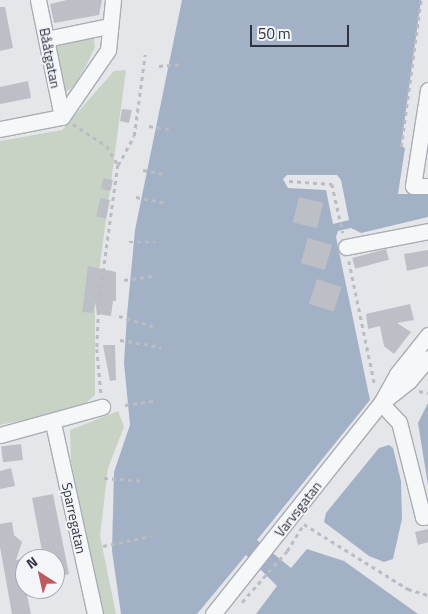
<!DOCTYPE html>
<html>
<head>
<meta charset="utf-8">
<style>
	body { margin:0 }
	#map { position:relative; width:428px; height:614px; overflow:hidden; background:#e4e6ea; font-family:"Titillium Web",sans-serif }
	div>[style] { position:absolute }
	.green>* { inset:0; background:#c8d3c6 }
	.water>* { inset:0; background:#a3b1c6 }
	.building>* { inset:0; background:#bcbfc6; transform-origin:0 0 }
	.path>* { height:2.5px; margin-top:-1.25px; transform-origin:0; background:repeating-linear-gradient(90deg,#babcc2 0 4px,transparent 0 8px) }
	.roads { filter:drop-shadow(1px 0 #a9adb4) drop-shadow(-1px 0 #a9adb4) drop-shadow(0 1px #a9adb4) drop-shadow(0 -1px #a9adb4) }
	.minor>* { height:15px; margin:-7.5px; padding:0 7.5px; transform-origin:7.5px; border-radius:7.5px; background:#f6f7f9 }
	span { translate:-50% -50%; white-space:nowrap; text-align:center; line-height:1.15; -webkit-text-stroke:4px #f3f5f8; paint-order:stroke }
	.street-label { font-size:14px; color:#2d3341 }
	.north { position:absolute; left:15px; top:549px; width:50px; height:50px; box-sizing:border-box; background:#f3f5f8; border:1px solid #a4a7af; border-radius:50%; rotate:325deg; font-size:14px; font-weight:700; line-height:20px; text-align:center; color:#2d3341 }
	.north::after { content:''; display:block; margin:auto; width:18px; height:22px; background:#c05860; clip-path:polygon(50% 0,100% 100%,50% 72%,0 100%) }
	.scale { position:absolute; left:250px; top:25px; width:99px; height:22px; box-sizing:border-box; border:2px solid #2d3341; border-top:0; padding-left:6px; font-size:15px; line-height:18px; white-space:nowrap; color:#2d3341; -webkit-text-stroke:4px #f3f5f8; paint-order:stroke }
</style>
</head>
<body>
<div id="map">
	<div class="green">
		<div style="clip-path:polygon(93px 34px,95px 47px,87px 64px,74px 86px,65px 93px,61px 88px,54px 46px,56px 41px)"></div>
		<div style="clip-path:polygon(126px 70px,95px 302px,95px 395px,80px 408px,0 425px,0 141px,62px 130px,114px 71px)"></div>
		<div style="clip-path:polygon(118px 411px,124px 427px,108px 468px,100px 536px,116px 614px,101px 614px,71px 461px,70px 430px)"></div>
	</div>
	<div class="water">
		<div style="clip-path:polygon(evenodd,182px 0,421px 0,401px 146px,405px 148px,398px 194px,428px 194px,428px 217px,361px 233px,351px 228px,338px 231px,336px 237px,370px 400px,257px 540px,291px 568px,307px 549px,344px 561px,418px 614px,256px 614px,277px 586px,246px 555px,197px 614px,121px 614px,112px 551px,114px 472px,130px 425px,124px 363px,127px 315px,135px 230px,182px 0,287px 175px,337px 175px,341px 180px,349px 220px,333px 224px,326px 190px,288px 188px,283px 179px,287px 175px)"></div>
		<div style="clip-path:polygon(428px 403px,428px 485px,418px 423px)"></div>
		<div style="clip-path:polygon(389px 445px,393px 448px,401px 481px,402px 519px,393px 559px,384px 562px,369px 556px,324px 522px,326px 513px,379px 448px)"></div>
	</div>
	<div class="building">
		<div style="clip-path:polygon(67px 0,102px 0,99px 15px,54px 23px,50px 4px)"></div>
		<div style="clip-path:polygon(0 7px,5px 7px,13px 48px,0 51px)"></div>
		<div style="clip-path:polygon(28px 81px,31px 98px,0 104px,0 87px)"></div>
		<div style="clip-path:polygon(122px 109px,132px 110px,129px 123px,120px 121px)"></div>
		<div style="left:103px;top:178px;width:10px;height:11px;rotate:11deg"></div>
		<div style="left:299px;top:197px;width:25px;height:26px;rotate:14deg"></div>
		<div style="left:100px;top:198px;width:10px;height:19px;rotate:11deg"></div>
		<div style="left:308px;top:238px;width:25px;height:26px;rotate:16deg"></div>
		<div style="left:386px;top:249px;width:11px;height:35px;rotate:75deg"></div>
		<div style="clip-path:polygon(428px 250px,428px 266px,407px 271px,404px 254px)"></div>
		<div style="clip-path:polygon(88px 266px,116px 272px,116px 301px,113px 301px,111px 316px,97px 314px,95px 302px,93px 313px,82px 312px)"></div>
		<div style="left:317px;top:279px;width:26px;height:26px;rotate:18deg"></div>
		<div style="clip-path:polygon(410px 304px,414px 320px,397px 323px,411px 332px,394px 354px,384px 346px,380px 326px,368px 329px,366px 314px)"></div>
		<div style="clip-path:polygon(103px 345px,115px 345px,116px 380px,110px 381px)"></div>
		<div style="left:21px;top:444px;width:16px;height:20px;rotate:83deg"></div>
		<div style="clip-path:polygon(11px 468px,15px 486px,0 489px,0 471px)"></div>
		<div style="clip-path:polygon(53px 494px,69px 574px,55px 577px,55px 559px,50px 559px,48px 550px,42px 551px,32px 498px)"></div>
		<div style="clip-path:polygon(12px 522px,14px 535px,22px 542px,16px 560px,25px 558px,25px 589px,30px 589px,27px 595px,31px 614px,12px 614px,0 547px,0 524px)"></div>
		<div style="clip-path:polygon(428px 529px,428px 542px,418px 545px,415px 532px)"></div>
	</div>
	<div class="path">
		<div style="left:159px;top:66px;width:24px;rotate:-5deg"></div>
		<div style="left:73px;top:124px;width:40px;rotate:32.9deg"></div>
		<div style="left:107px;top:146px;width:22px;rotate:60deg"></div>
		<div style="left:118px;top:165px;width:139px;rotate:97.8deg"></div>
		<div style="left:99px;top:303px;width:46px;rotate:92.5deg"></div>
		<div style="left:97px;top:349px;width:44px;rotate:84.8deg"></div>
		<div style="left:149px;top:126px;width:20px;rotate:9deg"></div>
		<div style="left:401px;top:147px;width:148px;rotate:-82.3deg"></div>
		<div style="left:118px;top:165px;width:33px;rotate:-61deg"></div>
		<div style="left:134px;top:136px;width:82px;rotate:-82.3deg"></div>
		<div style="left:143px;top:170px;width:20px;rotate:11deg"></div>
		<div style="left:289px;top:181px;width:43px;rotate:4deg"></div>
		<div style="left:332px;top:184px;width:50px;rotate:77.3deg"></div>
		<div style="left:136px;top:197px;width:31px;rotate:11deg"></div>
		<div style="left:129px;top:242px;width:26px"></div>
		<div style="left:349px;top:261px;width:127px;rotate:78.2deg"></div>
		<div style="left:124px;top:280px;width:28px;rotate:-8deg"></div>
		<div style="left:119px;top:316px;width:39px;rotate:17deg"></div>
		<div style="left:120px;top:340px;width:42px;rotate:9.7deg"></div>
		<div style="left:419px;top:391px;width:9px;rotate:13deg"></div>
		<div style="left:125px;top:405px;width:31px;rotate:-9deg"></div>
		<div style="left:104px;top:478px;width:39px;rotate:4deg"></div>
		<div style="left:304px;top:524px;width:123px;rotate:32deg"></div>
		<div style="left:408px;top:589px;width:21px;rotate:17deg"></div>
		<div style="left:103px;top:546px;width:49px;rotate:-11.8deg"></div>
		<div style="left:242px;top:602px;width:68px;rotate:-48.6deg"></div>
		<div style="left:287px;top:551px;width:28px;rotate:-58deg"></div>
	</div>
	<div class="roads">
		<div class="minor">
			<div style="left:38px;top:0;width:119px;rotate:78.4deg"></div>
			<div style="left:46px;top:39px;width:64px;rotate:-11.7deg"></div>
			<div style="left:428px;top:90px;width:97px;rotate:98.9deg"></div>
			<div style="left:413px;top:186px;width:15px"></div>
			<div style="left:62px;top:117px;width:81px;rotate:-55.5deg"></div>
			<div style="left:108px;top:50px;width:50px;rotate:-84.3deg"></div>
			<div style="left:0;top:129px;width:63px;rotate:-11deg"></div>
			<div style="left:346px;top:247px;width:84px;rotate:-11deg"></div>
			<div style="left:386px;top:399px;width:29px;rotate:-38deg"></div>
			<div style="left:409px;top:381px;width:30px;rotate:-50deg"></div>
			<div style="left:381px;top:403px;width:26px;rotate:47deg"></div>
			<div style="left:399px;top:422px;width:98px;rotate:75.8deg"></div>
			<div style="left:423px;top:517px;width:5px;rotate:-11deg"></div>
			<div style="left:53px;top:423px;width:196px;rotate:77.6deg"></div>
			<div style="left:0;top:435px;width:106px;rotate:-15.4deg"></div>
			<div style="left:213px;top:614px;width:270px;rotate:-51.5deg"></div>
			<div style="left:381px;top:403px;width:33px;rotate:-61deg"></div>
			<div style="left:397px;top:374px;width:50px;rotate:-51.5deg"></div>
		</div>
	</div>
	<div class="street-label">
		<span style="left:50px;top:58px;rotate:79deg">Bååtgatan</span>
		<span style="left:298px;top:509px;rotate:-52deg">Varvsgatan</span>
		<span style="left:74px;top:518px;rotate:78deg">Sparregatan</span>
	</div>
	<div class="north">N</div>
	<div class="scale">50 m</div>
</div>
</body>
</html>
